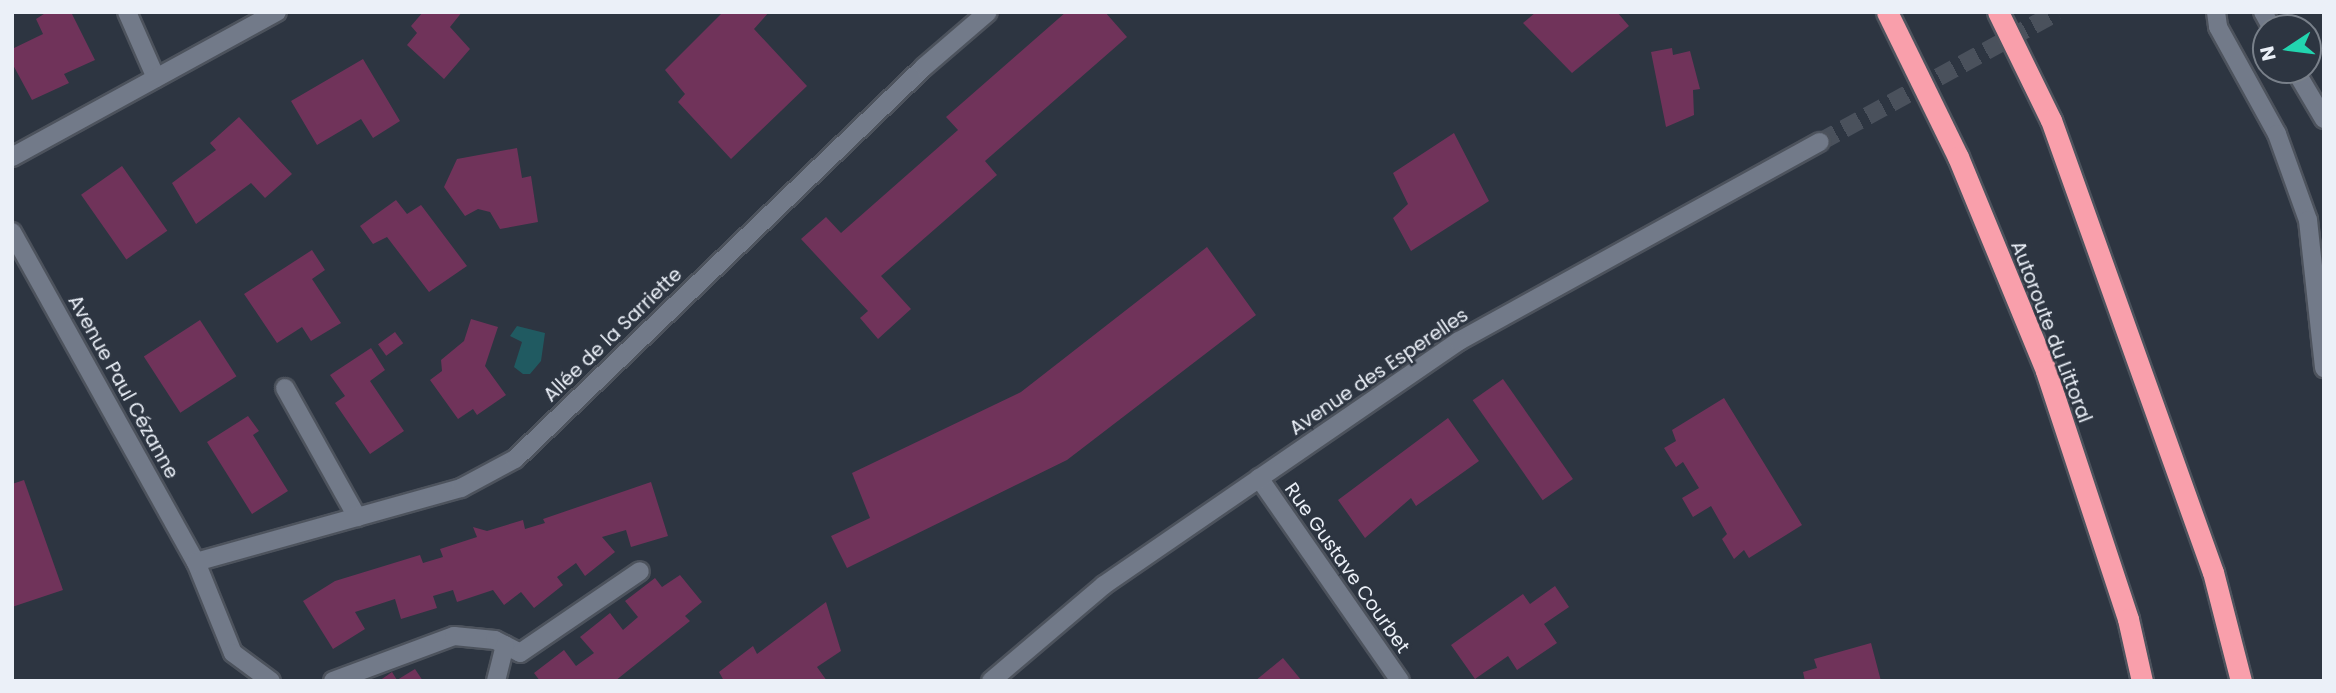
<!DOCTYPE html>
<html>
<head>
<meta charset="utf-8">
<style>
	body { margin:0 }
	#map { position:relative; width:2336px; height:693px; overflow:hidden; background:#2d3541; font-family:Poppins,sans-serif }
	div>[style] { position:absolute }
	.water>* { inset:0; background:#205a61 }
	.building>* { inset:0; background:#70335a; transform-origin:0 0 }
	.minor-tunnel>* { height:18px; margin-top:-9px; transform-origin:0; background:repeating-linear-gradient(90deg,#4a515c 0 18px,transparent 0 27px) }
	.roads { filter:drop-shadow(2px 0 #4d535d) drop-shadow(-2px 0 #4d535d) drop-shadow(0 2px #4d535d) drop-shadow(0 -2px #4d535d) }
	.minor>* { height:18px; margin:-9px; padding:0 9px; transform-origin:9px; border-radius:9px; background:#727a89 }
	.highway>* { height:21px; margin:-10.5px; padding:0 10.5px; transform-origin:10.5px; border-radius:10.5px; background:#f99fab }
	span { translate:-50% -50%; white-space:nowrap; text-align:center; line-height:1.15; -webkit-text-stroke:5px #2d3541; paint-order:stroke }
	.street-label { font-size:19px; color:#ebf0f8 }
	.frame { position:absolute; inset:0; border:14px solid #ebf0f8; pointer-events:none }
	.north { position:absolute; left:2252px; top:14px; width:70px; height:70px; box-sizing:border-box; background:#2d3541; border:2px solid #79808a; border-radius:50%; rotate:257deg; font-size:19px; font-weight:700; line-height:28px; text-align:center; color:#ebf0f8 }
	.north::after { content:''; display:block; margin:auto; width:24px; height:32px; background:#22d5af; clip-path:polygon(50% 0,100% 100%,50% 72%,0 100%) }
</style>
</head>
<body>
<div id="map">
	<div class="water">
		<div style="clip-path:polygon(517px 326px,545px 333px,541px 361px,530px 374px,523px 374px,514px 367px,522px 342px,510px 336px)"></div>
	</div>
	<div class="building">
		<div style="clip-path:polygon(47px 12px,71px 12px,95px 60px,64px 74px,69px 83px,32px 100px,12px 63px,12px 49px,43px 34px,36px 19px)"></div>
		<div style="clip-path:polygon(423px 12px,462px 12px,450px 27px,470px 49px,444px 79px,407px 45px,417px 33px,411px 26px)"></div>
		<div style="clip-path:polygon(723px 12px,769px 12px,754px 29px,807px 86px,731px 159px,678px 102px,685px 94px,665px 70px)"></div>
		<div style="clip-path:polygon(1066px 12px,1105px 12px,1127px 37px,985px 161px,997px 175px,881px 276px,911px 309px,878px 339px,860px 318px,868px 311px,801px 239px,826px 217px,841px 233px,958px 130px,946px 117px)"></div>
		<div style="clip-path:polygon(1536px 12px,1617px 12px,1629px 26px,1572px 73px,1523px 23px)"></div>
		<div style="clip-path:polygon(1672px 48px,1673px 55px,1690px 51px,1700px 89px,1693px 90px,1694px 115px,1666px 127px,1651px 52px)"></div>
		<div style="clip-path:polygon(363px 59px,400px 121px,373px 138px,361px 119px,317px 145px,291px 101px)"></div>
		<div style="clip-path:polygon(239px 117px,292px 174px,265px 198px,251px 183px,196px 224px,172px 183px,216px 150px,210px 143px)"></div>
		<div style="clip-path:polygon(1454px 133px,1489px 201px,1411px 251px,1393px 218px,1408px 204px,1393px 173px)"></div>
		<div style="clip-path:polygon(517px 148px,522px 178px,531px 176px,538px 222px,500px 229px,490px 212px,478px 209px,465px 216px,444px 187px,457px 159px)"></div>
		<div style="left:122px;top:166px;width:79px;height:50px;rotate:55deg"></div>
		<div style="clip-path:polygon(396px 200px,407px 214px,421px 205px,467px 266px,429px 292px,387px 237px,373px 244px,360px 226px)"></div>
		<div style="clip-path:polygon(1207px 247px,1256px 315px,1067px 460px,847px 568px,831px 536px,870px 518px,852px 473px,1021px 392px)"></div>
		<div style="clip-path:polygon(312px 250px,325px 270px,312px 279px,341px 323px,311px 341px,302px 327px,277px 343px,244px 294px)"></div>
		<div style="clip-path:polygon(471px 319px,498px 327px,485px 366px,506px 395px,477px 415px,473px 409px,458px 419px,430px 380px,442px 371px,441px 360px,464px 341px)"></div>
		<div style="left:200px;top:320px;width:67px;height:67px;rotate:57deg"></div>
		<div style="left:395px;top:332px;width:14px;height:21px;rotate:54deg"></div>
		<div style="clip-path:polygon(371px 348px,385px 370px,370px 381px,404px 431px,370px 454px,335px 403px,345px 396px,330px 375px)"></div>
		<div style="left:1503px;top:379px;width:122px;height:37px;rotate:55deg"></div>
		<div style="clip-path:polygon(1724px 398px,1802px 525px,1749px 558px,1744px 550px,1734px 559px,1722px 539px,1727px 534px,1711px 506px,1693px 517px,1682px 498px,1699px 488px,1683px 462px,1676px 467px,1664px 448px,1676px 441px,1672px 430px)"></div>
		<div style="clip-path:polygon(248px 416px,259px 431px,253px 435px,288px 491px,252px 514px,207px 442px)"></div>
		<div style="clip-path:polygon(1448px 418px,1479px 461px,1416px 506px,1411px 498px,1365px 538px,1338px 500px)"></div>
		<div style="clip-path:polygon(24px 480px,63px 590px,12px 607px,12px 484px)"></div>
		<div style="clip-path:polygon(651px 482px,668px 536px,631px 547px,626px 530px,602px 537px,615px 552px,585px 576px,576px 563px,557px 577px,563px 585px,534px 608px,521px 592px,504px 605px,493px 590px,457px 602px,453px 590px,433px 596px,437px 608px,401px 619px,395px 599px,355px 612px,365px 629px,333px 649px,303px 601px,335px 581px,420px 555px,423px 563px,443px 557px,440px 549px,477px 537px,473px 527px,487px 531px,523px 520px,525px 529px,545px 523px,543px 519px)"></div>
		<div style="clip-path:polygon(680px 575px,702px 602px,685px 616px,690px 621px,615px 681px,540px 681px,534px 673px,564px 650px,576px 666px,594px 653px,580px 637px,610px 613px,623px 630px,638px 617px,625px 601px,655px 578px,662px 587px)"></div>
		<div style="clip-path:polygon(1555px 586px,1569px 607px,1544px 624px,1557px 643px,1517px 670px,1508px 656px,1475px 679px,1451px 645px,1523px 594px,1530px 604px)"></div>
		<div style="clip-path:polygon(826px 602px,841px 651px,817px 667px,827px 681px,724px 681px,719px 672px,753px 646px,757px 654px)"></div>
		<div style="clip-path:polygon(1871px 643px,1881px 681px,1805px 681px,1803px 672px,1817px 668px,1814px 659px)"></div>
		<div style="clip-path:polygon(1283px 658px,1302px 681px,1255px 681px)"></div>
		<div style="clip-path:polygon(415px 669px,423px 681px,379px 681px,392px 672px,397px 680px)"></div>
	</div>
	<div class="minor-tunnel">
		<div style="left:1820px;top:142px;width:270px;rotate:-28.7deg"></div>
	</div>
	<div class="roads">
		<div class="minor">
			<div style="left:127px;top:12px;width:72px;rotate:66.3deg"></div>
			<div style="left:2216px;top:12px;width:15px;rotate:82deg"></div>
			<div style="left:2218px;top:27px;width:122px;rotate:61.1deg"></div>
			<div style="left:2277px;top:134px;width:91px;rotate:70.2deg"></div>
			<div style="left:2308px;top:220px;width:149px;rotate:83.8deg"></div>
			<div style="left:2263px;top:12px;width:18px;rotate:61deg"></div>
			<div style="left:2295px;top:70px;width:57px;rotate:59.4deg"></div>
			<div style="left:12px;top:157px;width:302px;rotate:-28.7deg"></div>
			<div style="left:12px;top:232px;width:378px;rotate:60.9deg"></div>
			<div style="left:196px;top:562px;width:98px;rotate:67.9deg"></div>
			<div style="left:233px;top:653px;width:47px;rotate:36.4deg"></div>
			<div style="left:285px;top:388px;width:148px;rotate:60.8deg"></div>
			<div style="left:1259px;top:478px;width:247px;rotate:55.2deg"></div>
			<div style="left:196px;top:562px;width:275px;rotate:-15.6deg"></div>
			<div style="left:461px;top:488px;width:61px;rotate:-28.2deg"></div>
			<div style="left:515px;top:459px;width:567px;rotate:-43.78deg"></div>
			<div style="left:924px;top:67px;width:84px;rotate:-40.7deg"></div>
			<div style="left:333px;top:681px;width:129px;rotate:-20.4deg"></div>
			<div style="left:454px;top:636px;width:41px;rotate:5.6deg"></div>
			<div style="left:495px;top:640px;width:28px;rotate:27deg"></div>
			<div style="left:520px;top:653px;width:145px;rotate:-34.3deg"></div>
			<div style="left:496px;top:681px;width:37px;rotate:-76deg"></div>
			<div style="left:991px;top:681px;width:148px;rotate:-40.3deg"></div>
			<div style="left:1104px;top:585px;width:431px;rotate:-34.5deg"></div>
			<div style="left:1459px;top:341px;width:412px;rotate:-28.9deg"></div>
		</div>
		<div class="highway">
			<div style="left:1887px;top:12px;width:161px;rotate:63.9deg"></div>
			<div style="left:1958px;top:157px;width:231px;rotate:67.6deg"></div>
			<div style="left:2046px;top:371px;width:261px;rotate:71.7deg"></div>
			<div style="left:2128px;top:619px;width:64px;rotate:77.3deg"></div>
			<div style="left:1998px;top:12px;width:120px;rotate:63.9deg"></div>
			<div style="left:2051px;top:120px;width:480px;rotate:70.3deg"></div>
			<div style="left:2213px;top:572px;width:113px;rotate:75.6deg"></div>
		</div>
	</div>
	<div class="street-label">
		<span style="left:2051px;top:332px;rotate:69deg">Autoroute du Littoral</span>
		<span style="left:613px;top:335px;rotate:-44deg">Allée de la Sarriette</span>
		<span style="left:1379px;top:372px;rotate:-34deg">Avenue des Esperelles</span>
		<span style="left:123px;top:387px;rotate:61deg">Avenue Paul Cézanne</span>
		<span style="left:1347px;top:568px;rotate:55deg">Rue Gustave Courbet</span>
	</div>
	<div class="frame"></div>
	<div class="north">N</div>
</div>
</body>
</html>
